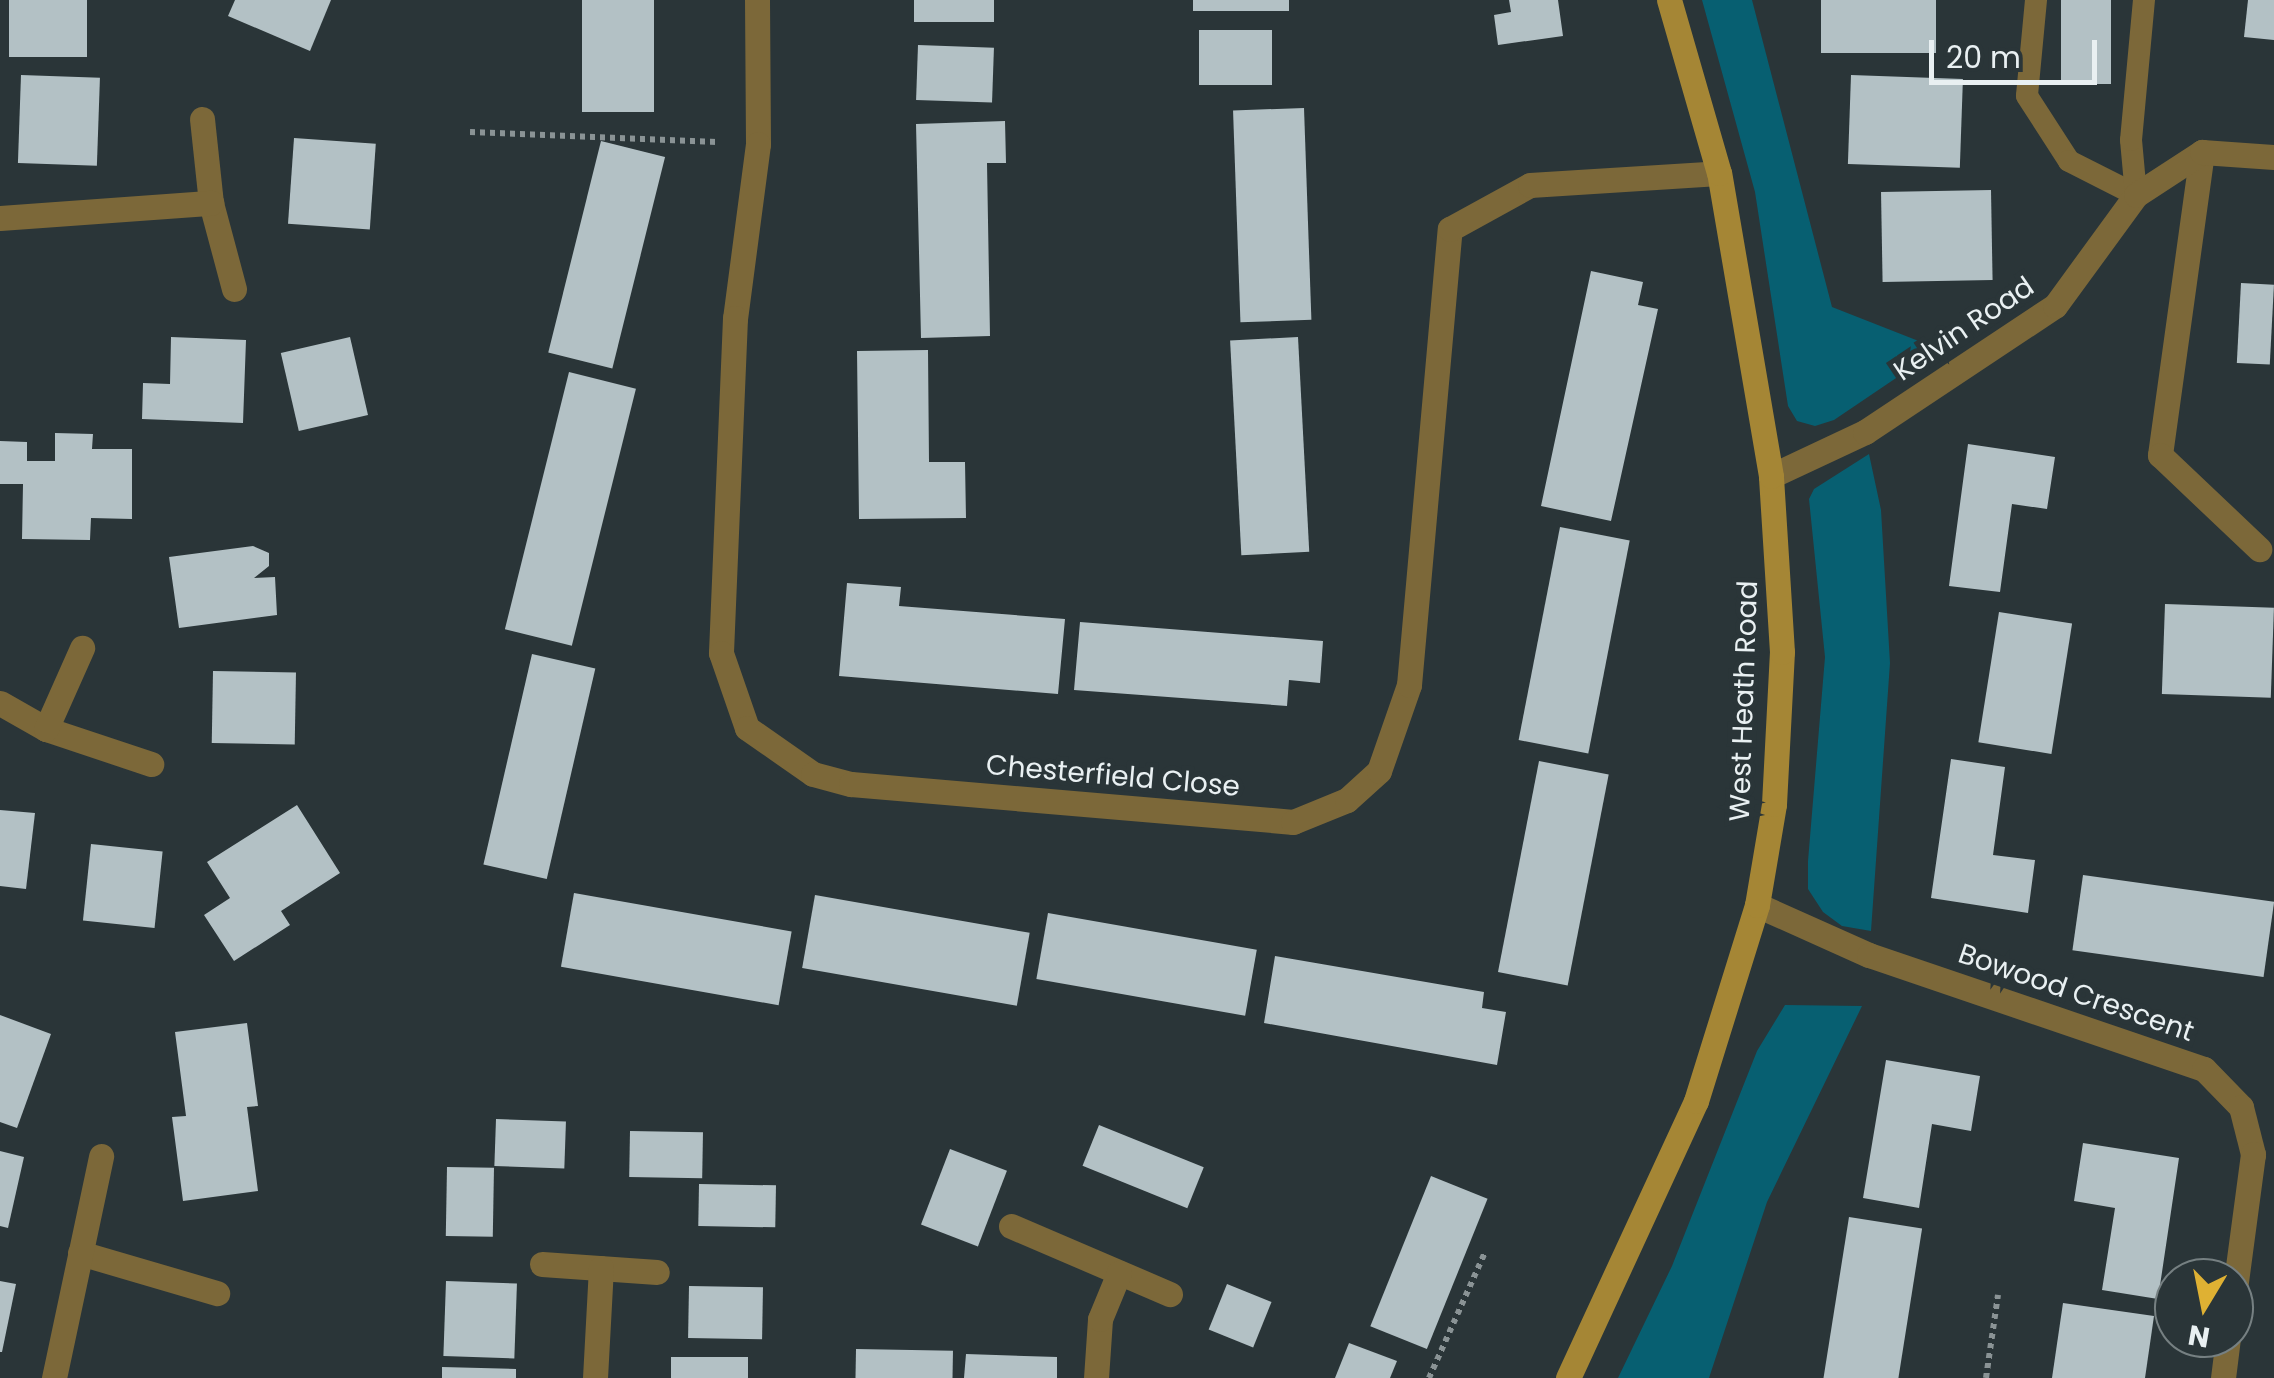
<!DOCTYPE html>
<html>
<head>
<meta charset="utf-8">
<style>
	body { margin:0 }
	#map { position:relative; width:2274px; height:1378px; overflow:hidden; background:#2a3538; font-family:Poppins,sans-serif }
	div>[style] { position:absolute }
	.green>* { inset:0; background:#075f71 }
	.building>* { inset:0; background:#b3c1c5; transform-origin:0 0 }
	.path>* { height:6px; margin-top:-3px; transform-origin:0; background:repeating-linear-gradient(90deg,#8a9395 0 5px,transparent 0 10px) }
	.lane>* { height:22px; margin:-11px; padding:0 11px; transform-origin:11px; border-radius:11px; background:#7c6839 }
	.street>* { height:25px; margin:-12.5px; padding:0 12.5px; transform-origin:12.5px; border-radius:12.5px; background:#7c6839 }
	.secondary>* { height:25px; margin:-12.5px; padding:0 12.5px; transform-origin:12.5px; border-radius:12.5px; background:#a58635 }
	span { translate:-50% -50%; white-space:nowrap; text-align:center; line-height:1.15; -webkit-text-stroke:10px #2a3538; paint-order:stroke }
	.street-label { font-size:28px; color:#e9f0f2 }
	.north { position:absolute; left:2154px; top:1258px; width:100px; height:100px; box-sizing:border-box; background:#2a3538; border:2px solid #768082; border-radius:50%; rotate:190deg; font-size:28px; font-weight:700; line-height:40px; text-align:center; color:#e9f0f2 }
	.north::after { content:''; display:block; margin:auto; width:35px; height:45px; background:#dfb133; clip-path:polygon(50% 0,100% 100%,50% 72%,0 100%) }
	.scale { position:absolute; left:1929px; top:40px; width:168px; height:45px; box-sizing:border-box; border:5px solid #e9f0f2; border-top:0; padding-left:12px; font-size:30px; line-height:35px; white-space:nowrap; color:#e9f0f2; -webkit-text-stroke:8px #2a3538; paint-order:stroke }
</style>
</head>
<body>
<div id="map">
	<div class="green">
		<div style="clip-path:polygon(1702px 0,1752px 0,1832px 307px,1939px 349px,1834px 420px,1815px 426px,1797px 421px,1788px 406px,1755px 192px)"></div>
		<div style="clip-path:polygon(1869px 454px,1881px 510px,1890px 663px,1871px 931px,1842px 926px,1823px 912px,1808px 889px,1808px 861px,1825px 657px,1809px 499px,1814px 489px)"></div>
		<div style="clip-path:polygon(1785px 1005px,1862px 1006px,1767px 1202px,1709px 1378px,1618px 1378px,1672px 1266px,1757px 1051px)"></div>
	</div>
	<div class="building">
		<div style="left:9px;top:0;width:78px;height:57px"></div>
		<div style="clip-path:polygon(235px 0,331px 0,310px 51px,228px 16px)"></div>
		<div style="left:582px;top:0;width:72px;height:112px"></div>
		<div style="left:914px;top:0;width:80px;height:22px"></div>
		<div style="left:1193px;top:0;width:96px;height:11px"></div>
		<div style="clip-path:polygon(1509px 0,1558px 0,1563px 36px,1498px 45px,1494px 15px,1511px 12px)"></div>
		<div style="left:1821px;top:0;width:115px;height:53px"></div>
		<div style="left:2061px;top:0;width:50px;height:84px"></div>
		<div style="clip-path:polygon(2248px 0,2274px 0,2274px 40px,2244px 37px)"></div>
		<div style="left:1272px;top:30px;width:55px;height:73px;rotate:90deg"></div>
		<div style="left:918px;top:45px;width:76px;height:55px;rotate:2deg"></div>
		<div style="left:21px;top:75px;width:79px;height:88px;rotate:2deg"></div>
		<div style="left:1851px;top:75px;width:112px;height:89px;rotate:2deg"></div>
		<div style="left:1304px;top:108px;width:212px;height:71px;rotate:88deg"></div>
		<div style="clip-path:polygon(1005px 121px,1006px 163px,987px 163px,990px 336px,921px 338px,916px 124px)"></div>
		<div style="left:294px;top:138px;width:82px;height:86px;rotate:4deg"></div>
		<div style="left:601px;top:141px;width:66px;height:218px;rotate:14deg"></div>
		<div style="left:1991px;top:190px;width:90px;height:110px;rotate:89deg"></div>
		<div style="clip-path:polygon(1591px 271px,1643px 282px,1638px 305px,1658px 309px,1611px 521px,1541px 506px)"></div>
		<div style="left:2241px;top:283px;width:33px;height:80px;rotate:3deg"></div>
		<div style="clip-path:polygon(171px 337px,246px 340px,243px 423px,142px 419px,143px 383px,170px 384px)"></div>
		<div style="left:350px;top:337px;width:80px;height:71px;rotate:77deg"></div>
		<div style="left:1298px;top:337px;width:215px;height:68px;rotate:87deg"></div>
		<div style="clip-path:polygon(928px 350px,929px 462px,965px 462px,966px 518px,859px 519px,857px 351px)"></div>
		<div style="left:569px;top:372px;width:69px;height:265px;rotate:14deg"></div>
		<div style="clip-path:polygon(55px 433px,93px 434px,92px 449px,132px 449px,132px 519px,91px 518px,90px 540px,22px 539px,23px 484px,0 484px,0 441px,27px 442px,27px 461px,55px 461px)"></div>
		<div style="clip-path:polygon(1968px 444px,2055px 457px,2047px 509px,2012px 504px,2000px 592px,1949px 586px)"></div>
		<div style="left:1560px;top:527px;width:71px;height:217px;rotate:11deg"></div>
		<div style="clip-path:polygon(253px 546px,269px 553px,269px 566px,254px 578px,275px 577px,277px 615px,179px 628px,169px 557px)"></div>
		<div style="clip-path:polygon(847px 583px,901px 587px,899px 606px,1065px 619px,1058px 694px,839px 676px)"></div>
		<div style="left:2165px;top:604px;width:109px;height:90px;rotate:2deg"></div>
		<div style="left:1999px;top:612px;width:74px;height:132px;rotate:9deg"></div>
		<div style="clip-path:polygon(1080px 622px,1323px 641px,1320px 683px,1289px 680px,1287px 706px,1074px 690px)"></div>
		<div style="left:532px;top:654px;width:65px;height:216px;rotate:13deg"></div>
		<div style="left:213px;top:671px;width:83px;height:72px;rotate:1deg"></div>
		<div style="clip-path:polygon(1951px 759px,2005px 767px,1993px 855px,2035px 860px,2028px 913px,1931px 898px)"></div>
		<div style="left:1539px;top:761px;width:71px;height:215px;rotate:11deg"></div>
		<div style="clip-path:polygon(297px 805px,340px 873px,281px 911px,290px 925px,234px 961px,204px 915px,230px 898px,207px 862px)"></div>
		<div style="clip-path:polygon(0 810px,35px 813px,26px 889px,0 886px)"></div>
		<div style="left:91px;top:844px;width:72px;height:77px;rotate:6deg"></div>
		<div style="left:2083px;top:875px;width:193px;height:76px;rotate:8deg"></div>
		<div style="left:574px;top:893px;width:221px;height:75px;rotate:10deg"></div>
		<div style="left:815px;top:895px;width:218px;height:74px;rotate:10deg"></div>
		<div style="left:1048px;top:913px;width:212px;height:67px;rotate:10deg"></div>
		<div style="clip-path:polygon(1275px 956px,1484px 992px,1482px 1008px,1506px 1012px,1497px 1065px,1264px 1023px)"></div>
		<div style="clip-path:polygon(0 1015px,51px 1034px,17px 1128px,0 1122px)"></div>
		<div style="clip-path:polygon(247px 1023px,258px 1106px,247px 1107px,258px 1191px,183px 1201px,172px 1117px,186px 1116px,175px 1032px)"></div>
		<div style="clip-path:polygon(1886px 1060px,1980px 1076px,1971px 1131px,1932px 1124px,1919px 1208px,1863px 1198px)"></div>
		<div style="left:496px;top:1119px;width:70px;height:47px;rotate:2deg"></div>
		<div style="left:1099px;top:1125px;width:113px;height:44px;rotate:22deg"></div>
		<div style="left:630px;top:1131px;width:73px;height:46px;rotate:1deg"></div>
		<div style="clip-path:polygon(2083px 1143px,2179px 1158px,2158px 1299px,2102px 1290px,2115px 1208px,2074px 1201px)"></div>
		<div style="left:950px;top:1149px;width:61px;height:81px;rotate:21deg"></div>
		<div style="clip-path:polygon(0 1151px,24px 1157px,8px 1228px,0 1226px)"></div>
		<div style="left:447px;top:1167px;width:47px;height:69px;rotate:1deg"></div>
		<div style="left:1431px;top:1176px;width:61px;height:162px;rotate:22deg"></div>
		<div style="left:699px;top:1184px;width:77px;height:42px;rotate:1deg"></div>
		<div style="left:1849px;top:1217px;width:74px;height:163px;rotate:9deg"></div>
		<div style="clip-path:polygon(0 1281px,16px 1284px,2px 1352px,0 1352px)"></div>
		<div style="left:446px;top:1281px;width:71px;height:75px;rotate:2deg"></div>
		<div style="left:1227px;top:1284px;width:48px;height:49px;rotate:22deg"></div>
		<div style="left:689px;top:1286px;width:74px;height:52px;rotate:1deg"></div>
		<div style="clip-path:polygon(2063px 1303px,2154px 1316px,2145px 1378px,2052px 1378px)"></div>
		<div style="clip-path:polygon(1349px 1343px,1397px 1361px,1390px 1378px,1335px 1378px)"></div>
		<div style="left:856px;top:1349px;width:97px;height:29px;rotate:1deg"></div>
		<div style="clip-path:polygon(966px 1354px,1057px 1357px,1057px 1378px,964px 1378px)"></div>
		<div style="left:748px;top:1357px;width:21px;height:77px;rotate:90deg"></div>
		<div style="clip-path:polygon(442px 1367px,516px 1369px,516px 1378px,442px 1378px)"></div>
	</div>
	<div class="path">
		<div style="left:470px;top:132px;width:247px;rotate:2.3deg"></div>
		<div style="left:1429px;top:1378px;width:138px;rotate:-66deg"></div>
		<div style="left:1986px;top:1378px;width:84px;rotate:-81.8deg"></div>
	</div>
	<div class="lane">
		<div style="left:2036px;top:0;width:96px;rotate:95.4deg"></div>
		<div style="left:2027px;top:96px;width:77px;rotate:57.1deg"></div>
		<div style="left:2069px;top:161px;width:75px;rotate:26.9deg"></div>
		<div style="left:2136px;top:195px;width:55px;rotate:-95.2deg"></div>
		<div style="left:2131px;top:140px;width:141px;rotate:-84.7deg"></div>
	</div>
	<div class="street">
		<div style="left:757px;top:0;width:144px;rotate:89.6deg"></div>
		<div style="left:758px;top:144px;width:176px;rotate:97.5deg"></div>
		<div style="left:735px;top:318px;width:335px;rotate:92.4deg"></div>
		<div style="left:721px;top:653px;width:79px;rotate:70.9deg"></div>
		<div style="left:747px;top:728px;width:80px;rotate:34.9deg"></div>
		<div style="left:813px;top:774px;width:39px;rotate:15deg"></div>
		<div style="left:851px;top:784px;width:444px;rotate:4.9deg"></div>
		<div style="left:1293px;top:822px;width:58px;rotate:-22.2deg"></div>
		<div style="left:1347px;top:800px;width:43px;rotate:-42.2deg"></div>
		<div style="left:1379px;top:771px;width:91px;rotate:-70.8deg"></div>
		<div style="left:1409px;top:685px;width:458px;rotate:-84.9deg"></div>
		<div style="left:1450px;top:229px;width:91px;rotate:-28.8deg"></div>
		<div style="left:1530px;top:185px;width:189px;rotate:-3.6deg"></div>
		<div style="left:202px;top:119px;width:84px;rotate:83.9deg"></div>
		<div style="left:211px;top:203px;width:89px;rotate:75deg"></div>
		<div style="left:2202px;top:152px;width:306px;rotate:97.9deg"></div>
		<div style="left:2160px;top:455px;width:137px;rotate:43.5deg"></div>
		<div style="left:0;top:218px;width:212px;rotate:-4.1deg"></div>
		<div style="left:1771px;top:476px;width:104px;rotate:-25.1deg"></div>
		<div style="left:1865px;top:432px;width:228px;rotate:-33.6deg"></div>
		<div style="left:2055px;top:306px;width:137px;rotate:-53.9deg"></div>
		<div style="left:2136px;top:195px;width:79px;rotate:-33.1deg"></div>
		<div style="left:2202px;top:152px;width:72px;rotate:4deg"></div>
		<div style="left:0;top:703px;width:53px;rotate:29.5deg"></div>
		<div style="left:46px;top:729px;width:111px;rotate:18.4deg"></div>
		<div style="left:46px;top:729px;width:89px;rotate:-66deg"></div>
		<div style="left:1757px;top:905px;width:123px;rotate:24.1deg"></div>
		<div style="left:1869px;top:955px;width:354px;rotate:18.8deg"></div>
		<div style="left:2204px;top:1069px;width:53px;rotate:45.8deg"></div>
		<div style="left:2241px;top:1107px;width:49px;rotate:75.7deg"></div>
		<div style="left:2253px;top:1154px;width:143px;rotate:97.6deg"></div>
		<div style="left:1011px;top:1226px;width:173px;rotate:23.2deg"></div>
		<div style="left:80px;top:1253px;width:143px;rotate:16.3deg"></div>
		<div style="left:542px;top:1264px;width:115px;rotate:4deg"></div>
		<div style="left:54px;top:1378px;width:227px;rotate:-78deg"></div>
		<div style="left:595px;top:1378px;width:110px;rotate:-86.9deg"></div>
		<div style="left:1096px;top:1378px;width:59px;rotate:-86.1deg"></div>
		<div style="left:1100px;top:1319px;width:50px;rotate:-67.6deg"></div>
		<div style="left:2223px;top:1378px;width:40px;rotate:-82.9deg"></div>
	</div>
	<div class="secondary">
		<div style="left:1568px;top:1378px;width:305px;rotate:-65.2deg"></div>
		<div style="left:1696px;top:1101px;width:205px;rotate:-72.7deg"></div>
		<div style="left:1757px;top:905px;width:102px;rotate:-80.4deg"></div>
		<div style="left:1774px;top:804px;width:152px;rotate:-87deg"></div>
		<div style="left:1782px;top:652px;width:176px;rotate:-93.6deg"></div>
		<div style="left:1771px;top:476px;width:307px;rotate:-99.7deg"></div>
		<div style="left:1719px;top:173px;width:180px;rotate:-106.1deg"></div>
	</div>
	<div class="street-label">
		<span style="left:1964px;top:329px;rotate:-34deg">Kelvin Road</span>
		<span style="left:1744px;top:701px;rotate:-88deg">West Heath Road</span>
		<span style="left:1113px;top:776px;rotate:5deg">Chesterfield Close</span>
		<span style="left:2076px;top:993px;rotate:19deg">Bowood Crescent</span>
	</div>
	<div class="north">N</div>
	<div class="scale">20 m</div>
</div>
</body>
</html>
